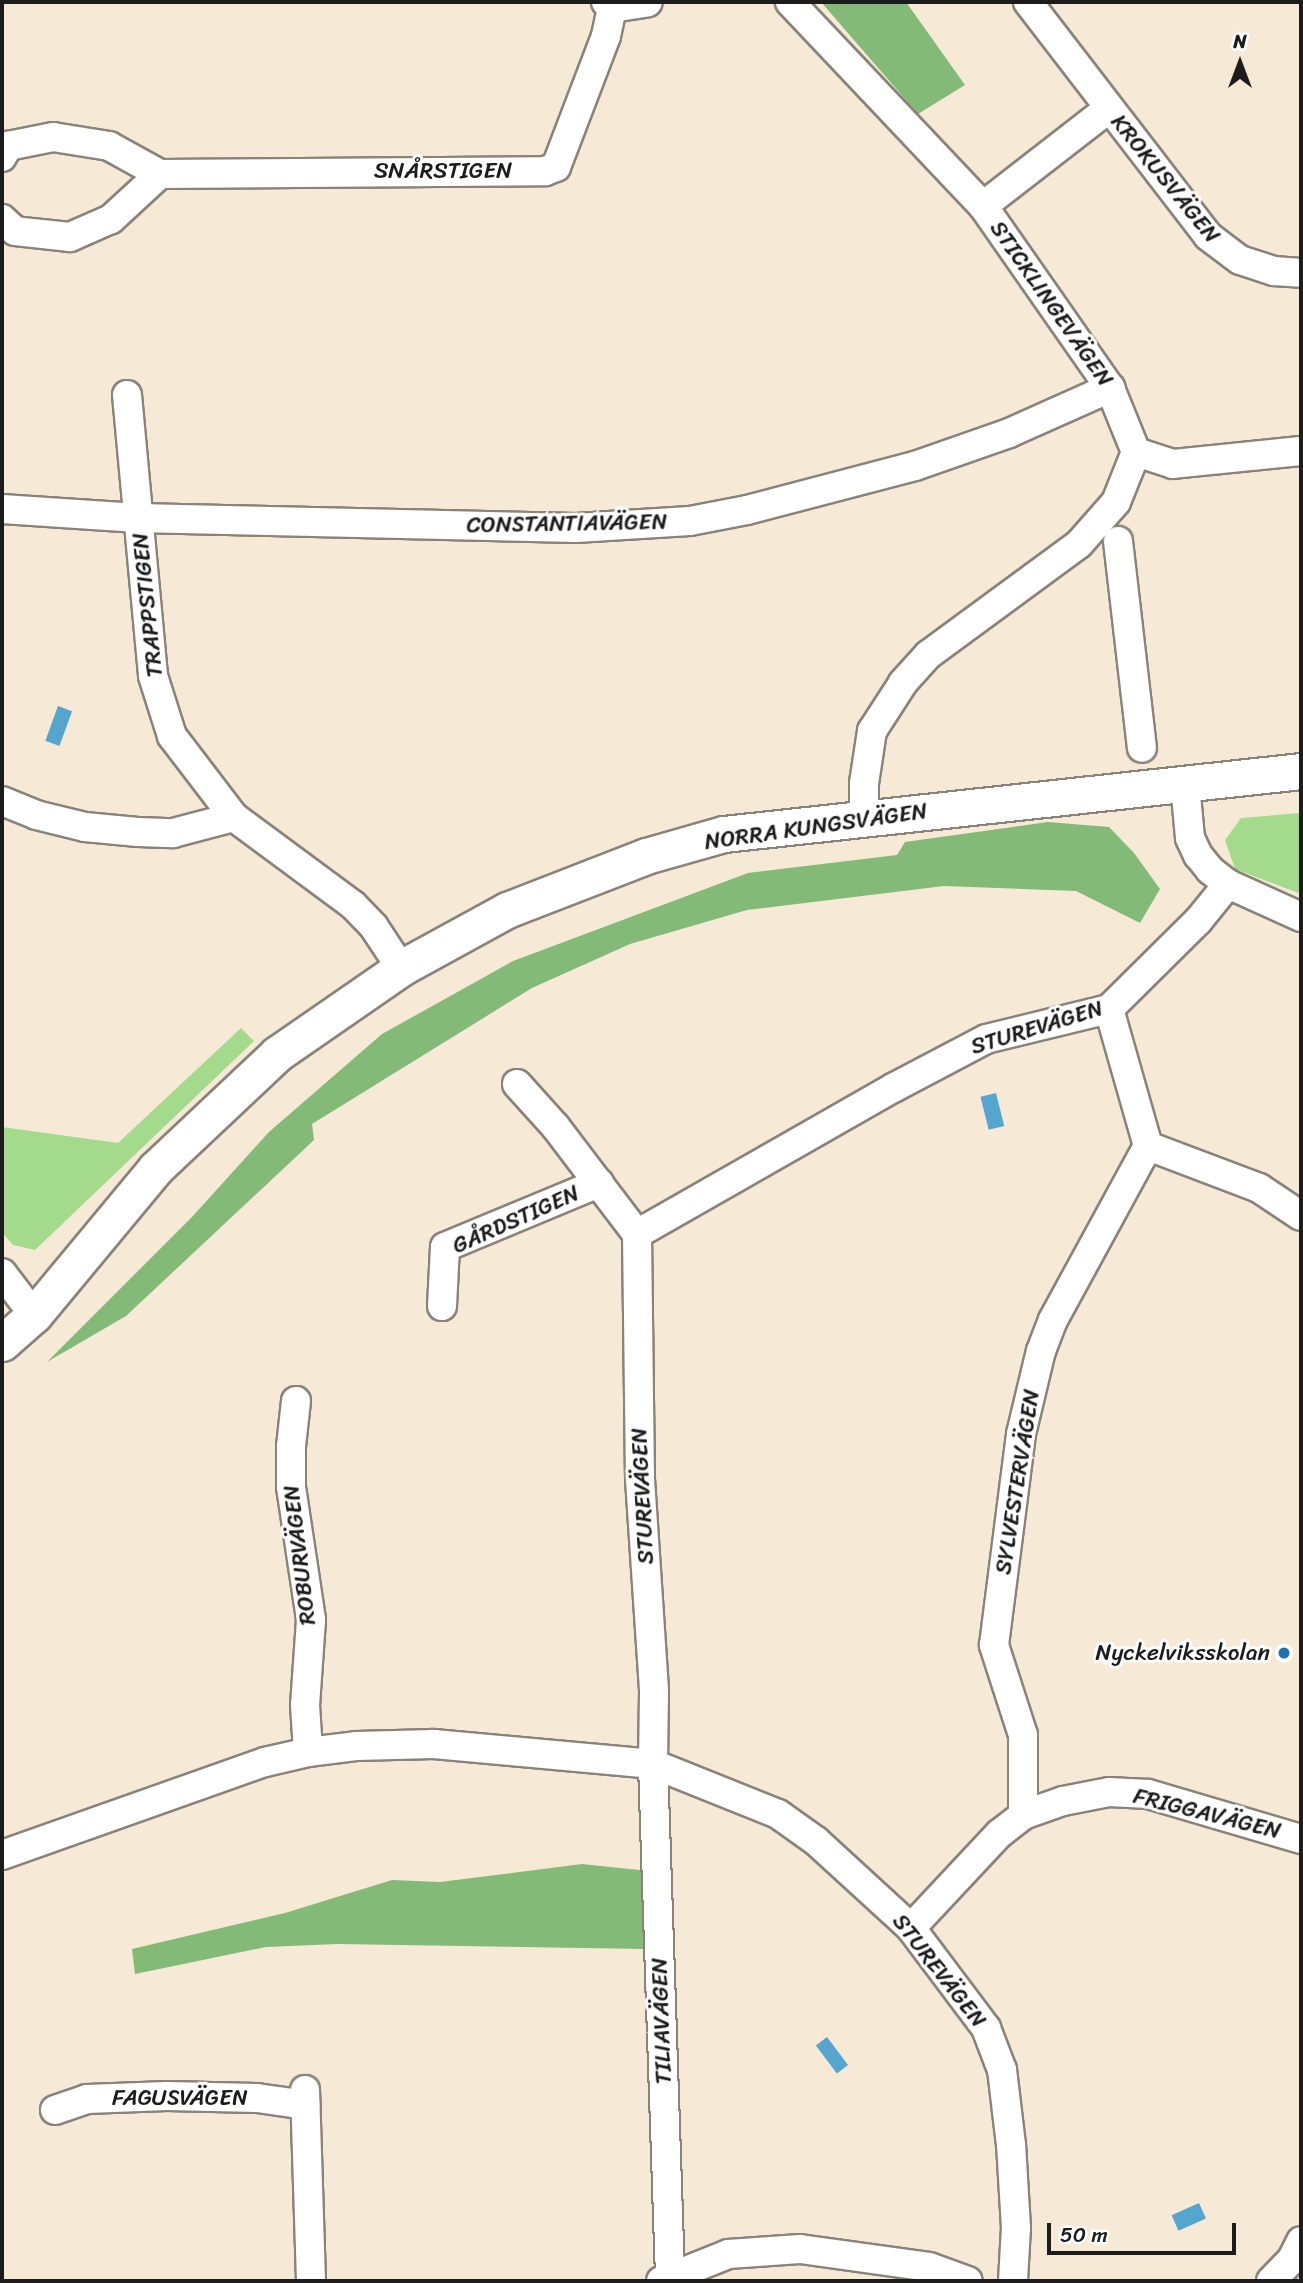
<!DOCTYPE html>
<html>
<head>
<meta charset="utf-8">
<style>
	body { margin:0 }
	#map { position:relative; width:1303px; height:2283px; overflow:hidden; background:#f6ead7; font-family:Sriracha,sans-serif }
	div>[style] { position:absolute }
	.green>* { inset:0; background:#a4da8b }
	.forest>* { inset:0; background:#83ba77 }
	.water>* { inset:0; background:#54a6cf; transform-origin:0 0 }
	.roads { filter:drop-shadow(2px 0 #89837a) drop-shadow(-2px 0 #89837a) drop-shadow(0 2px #89837a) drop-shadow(0 -2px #89837a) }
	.minor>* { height:28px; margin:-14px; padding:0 14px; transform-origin:14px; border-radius:14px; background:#fff }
	.major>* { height:35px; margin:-17.5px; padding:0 17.5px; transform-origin:17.5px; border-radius:17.5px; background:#fff }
	.dots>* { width:19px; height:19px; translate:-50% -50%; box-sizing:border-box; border:4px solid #fff; border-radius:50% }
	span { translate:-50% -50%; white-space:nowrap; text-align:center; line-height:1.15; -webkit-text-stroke:6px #fff; paint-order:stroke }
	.street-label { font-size:23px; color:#1c1c1c }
	.poi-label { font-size:23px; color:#1c1c1c }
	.right { translate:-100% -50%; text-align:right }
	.frame { position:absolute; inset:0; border:4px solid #1c1c1c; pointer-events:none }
	.north { position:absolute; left:1205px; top:28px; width:70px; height:70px; -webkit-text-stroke:5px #fff; paint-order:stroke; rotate:0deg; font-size:19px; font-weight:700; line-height:28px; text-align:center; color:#1c1c1c }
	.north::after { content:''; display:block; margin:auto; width:24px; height:32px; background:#1c1c1c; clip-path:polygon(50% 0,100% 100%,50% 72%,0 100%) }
	.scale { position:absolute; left:1047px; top:2223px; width:189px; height:32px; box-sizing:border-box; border:4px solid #1c1c1c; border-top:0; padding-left:9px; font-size:21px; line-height:24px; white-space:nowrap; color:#1c1c1c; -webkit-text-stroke:5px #fff; paint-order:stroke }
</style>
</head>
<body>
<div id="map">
	<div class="green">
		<div style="clip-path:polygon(1301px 813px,1301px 894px,1235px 869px,1225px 840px,1241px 818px)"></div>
		<div style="clip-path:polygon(241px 1028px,254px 1041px,35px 1250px,13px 1245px,2px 1232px,2px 1127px,118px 1143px)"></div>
	</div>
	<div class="forest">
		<div style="clip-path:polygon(821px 2px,906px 2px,965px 85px,918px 114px)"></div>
		<div style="clip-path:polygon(1048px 822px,1109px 827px,1134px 853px,1160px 889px,1140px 923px,1076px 891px,944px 886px,747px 910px,630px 944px,532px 988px,312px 1124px,314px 1140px,126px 1316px,47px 1362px,192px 1217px,269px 1132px,382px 1034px,513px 961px,748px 873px,897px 855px,905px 842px)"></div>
		<div style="clip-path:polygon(582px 1864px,649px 1871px,644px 1949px,337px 1944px,266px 1947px,135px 1974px,132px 1949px,285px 1913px,392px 1880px,440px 1882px)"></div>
	</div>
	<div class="water">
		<div style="left:58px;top:706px;width:15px;height:37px;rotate:20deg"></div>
		<div style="left:996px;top:1093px;width:34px;height:16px;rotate:76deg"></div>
		<div style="left:827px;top:2037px;width:35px;height:14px;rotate:53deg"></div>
		<div style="left:1199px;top:2203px;width:17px;height:30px;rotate:66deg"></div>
	</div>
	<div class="roads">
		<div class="minor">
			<div style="left:606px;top:2px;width:8px;rotate:45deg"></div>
			<div style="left:612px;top:8px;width:36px;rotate:-9deg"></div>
			<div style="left:790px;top:2px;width:281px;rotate:46.6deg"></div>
			<div style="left:983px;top:206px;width:222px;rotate:55.1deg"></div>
			<div style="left:1110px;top:388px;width:69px;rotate:67.9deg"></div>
			<div style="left:1136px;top:452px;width:54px;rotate:111.8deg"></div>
			<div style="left:1116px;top:502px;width:56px;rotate:131.4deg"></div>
			<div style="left:1079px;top:544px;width:187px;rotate:143.7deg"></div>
			<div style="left:928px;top:655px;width:38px;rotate:132deg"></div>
			<div style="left:903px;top:683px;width:57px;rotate:122.9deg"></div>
			<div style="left:872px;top:731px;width:53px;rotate:98.7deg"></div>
			<div style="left:864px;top:783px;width:35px;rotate:90deg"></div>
			<div style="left:1028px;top:2px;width:295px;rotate:52.4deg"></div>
			<div style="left:1208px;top:236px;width:40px;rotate:37deg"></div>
			<div style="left:1240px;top:260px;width:36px;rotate:18deg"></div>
			<div style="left:1274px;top:271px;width:27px;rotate:4deg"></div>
			<div style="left:2px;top:157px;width:13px;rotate:-61deg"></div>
			<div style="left:8px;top:146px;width:46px;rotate:-11.3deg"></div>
			<div style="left:53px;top:137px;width:57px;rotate:9.1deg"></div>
			<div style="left:109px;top:146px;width:58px;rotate:28.8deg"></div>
			<div style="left:160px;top:174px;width:67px;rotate:137.4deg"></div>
			<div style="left:111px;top:219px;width:45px;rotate:156.3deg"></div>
			<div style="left:70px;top:237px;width:55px;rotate:-173.8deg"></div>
			<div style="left:15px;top:231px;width:18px;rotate:-137deg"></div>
			<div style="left:160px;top:174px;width:385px;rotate:-0.4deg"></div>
			<div style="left:545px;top:171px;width:12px;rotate:-20deg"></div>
			<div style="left:556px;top:167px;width:140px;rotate:-69.1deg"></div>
			<div style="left:606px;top:36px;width:29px;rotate:-78deg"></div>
			<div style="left:983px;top:206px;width:158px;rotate:-37.8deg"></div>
			<div style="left:127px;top:395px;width:282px;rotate:84.7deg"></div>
			<div style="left:153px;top:676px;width:63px;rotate:72.4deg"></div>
			<div style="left:172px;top:736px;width:102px;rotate:52.6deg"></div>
			<div style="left:234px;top:817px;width:148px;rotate:36.5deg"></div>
			<div style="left:353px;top:905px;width:30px;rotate:46deg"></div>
			<div style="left:374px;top:927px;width:49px;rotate:56.6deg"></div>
			<div style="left:1136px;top:452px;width:39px;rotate:18deg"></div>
			<div style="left:1173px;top:464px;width:129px;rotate:-5.8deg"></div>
			<div style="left:2px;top:509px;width:136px;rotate:3.8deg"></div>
			<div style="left:138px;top:518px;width:438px;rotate:1.3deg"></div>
			<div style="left:576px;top:528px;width:114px;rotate:-3.5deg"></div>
			<div style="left:690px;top:521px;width:58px;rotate:-10.9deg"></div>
			<div style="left:747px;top:510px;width:174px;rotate:-14.7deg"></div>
			<div style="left:915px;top:466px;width:100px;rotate:-19.3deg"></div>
			<div style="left:1009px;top:433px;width:111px;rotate:-24deg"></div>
			<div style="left:1118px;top:541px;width:208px;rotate:83.4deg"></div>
			<div style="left:1185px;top:784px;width:54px;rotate:84.7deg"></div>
			<div style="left:1190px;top:838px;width:19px;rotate:65deg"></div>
			<div style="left:1198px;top:855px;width:19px;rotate:51deg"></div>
			<div style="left:1210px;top:870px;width:23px;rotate:38deg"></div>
			<div style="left:1228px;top:884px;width:80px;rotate:24.3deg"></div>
			<div style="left:2px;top:801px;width:37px;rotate:22deg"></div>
			<div style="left:36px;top:815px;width:50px;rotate:13.8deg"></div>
			<div style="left:85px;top:827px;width:53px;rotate:5.4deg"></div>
			<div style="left:138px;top:832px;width:35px;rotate:2deg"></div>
			<div style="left:173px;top:833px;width:63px;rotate:-14.7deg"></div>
			<div style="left:517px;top:1084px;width:57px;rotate:47.9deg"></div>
			<div style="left:555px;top:1126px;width:136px;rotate:52.8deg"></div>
			<div style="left:1148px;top:1146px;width:119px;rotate:20.7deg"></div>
			<div style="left:1259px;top:1188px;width:50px;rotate:33.7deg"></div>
			<div style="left:2px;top:1273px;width:53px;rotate:52.7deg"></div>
			<div style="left:442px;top:1306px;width:59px;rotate:-87.1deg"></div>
			<div style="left:445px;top:1247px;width:167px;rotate:-22.6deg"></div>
			<div style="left:296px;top:1401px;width:45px;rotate:96.3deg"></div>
			<div style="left:291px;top:1446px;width:41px;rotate:90deg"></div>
			<div style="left:291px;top:1487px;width:134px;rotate:81.4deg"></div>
			<div style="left:311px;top:1620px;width:85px;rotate:94deg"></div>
			<div style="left:305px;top:1705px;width:47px;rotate:86.3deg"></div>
			<div style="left:1023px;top:1815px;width:80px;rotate:-90deg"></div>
			<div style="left:1023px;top:1735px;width:95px;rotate:-107.9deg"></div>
			<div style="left:994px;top:1645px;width:213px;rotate:-82.7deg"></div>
			<div style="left:1021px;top:1434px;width:85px;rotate:-76.5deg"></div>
			<div style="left:1041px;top:1351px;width:33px;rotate:-69deg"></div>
			<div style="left:1053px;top:1320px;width:198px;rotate:-61.4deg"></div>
			<div style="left:1148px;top:1146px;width:142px;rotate:-105.9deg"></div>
			<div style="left:2px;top:1855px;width:279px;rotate:-19.5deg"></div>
			<div style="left:265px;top:1762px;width:44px;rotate:-13.1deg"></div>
			<div style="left:308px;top:1752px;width:48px;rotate:-7.1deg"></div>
			<div style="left:356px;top:1746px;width:78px;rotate:-1.5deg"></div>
			<div style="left:434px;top:1744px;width:220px;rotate:5.2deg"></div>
			<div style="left:653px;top:1764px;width:513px;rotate:88.1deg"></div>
			<div style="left:911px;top:1928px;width:129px;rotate:-46.9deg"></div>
			<div style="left:999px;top:1834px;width:31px;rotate:-38deg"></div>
			<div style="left:1023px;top:1815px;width:42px;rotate:-19.3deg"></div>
			<div style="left:1063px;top:1801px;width:47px;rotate:-11.1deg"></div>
			<div style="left:1109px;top:1792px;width:39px;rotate:3deg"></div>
			<div style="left:1148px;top:1794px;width:159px;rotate:16.4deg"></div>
			<div style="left:305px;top:2090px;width:191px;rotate:88.2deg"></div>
			<div style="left:55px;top:2110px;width:34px;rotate:-19deg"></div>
			<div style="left:87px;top:2099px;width:80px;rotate:-2.1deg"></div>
			<div style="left:167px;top:2096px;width:90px;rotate:1.3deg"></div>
			<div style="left:257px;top:2098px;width:49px;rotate:8.1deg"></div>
			<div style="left:661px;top:2281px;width:72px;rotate:-21.9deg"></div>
			<div style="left:728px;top:2254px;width:72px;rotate:-4deg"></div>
			<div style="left:800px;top:2249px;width:130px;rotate:7.9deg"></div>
			<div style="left:929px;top:2267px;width:41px;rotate:19.7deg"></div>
			<div style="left:1013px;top:2281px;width:53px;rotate:-86.8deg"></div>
			<div style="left:1016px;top:2228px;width:83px;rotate:-93.4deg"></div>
			<div style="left:1011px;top:2145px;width:76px;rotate:-96.8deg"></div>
			<div style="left:1002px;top:2070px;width:45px;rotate:-110.9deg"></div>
			<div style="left:986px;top:2028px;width:125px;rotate:-126.9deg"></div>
			<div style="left:911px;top:1928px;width:129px;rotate:-137.5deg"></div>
			<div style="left:816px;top:1841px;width:47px;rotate:-144.6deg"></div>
			<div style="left:778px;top:1814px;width:135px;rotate:-158.2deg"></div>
			<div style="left:653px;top:1764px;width:74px;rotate:-89.2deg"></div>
			<div style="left:654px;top:1690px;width:211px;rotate:-93.8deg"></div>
			<div style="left:640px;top:1479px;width:245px;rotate:-90.7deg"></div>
			<div style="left:637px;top:1234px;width:295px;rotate:-29.7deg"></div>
			<div style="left:893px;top:1088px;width:105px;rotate:-27.8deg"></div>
			<div style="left:986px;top:1039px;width:127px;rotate:-13.7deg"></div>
			<div style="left:1109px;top:1009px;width:125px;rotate:-44.7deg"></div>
			<div style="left:1198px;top:921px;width:48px;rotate:-51deg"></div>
			<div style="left:1271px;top:2281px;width:30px;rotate:-46deg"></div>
			<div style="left:1292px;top:2259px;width:20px;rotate:-63deg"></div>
		</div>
		<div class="major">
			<div style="left:2px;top:1343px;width:43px;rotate:-41.2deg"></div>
			<div style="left:34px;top:1315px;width:191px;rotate:-50.3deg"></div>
			<div style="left:156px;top:1168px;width:166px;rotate:-43.3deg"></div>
			<div style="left:277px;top:1054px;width:151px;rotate:-34.7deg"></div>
			<div style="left:401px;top:968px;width:121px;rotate:-28.7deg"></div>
			<div style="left:507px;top:910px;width:149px;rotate:-21.2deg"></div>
			<div style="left:646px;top:856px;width:81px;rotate:-15.8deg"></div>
			<div style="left:724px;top:834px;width:580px;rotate:-6.23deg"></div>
		</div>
	</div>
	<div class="dots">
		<div style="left:1284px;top:1653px;background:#1f6fb2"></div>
	</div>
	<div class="street-label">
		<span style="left:443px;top:171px">SNÅRSTIGEN</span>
		<span style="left:1165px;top:179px;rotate:51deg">KROKUSVÄGEN</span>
		<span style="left:1051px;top:304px;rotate:55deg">STICKLINGEVÄGEN</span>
		<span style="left:567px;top:524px;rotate:-1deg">CONSTANTIAVÄGEN</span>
		<span style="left:148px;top:605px;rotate:-96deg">TRAPPSTIGEN</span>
		<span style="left:816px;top:827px;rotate:-8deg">NORRA KUNGSVÄGEN</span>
		<span style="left:1037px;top:1028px;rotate:-17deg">STUREVÄGEN</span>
		<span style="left:516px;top:1220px;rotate:-24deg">GÅRDSTIGEN</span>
		<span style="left:1018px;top:1482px;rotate:-81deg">SYLVESTERVÄGEN</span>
		<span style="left:643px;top:1496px;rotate:-93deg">STUREVÄGEN</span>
		<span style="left:300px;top:1555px;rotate:-97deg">ROBURVÄGEN</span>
		<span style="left:1207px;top:1814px;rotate:14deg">FRIGGAVÄGEN</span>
		<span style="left:939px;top:1971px;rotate:52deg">STUREVÄGEN</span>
		<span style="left:662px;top:2021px;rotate:-92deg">TILIAVÄGEN</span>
		<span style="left:180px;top:2098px">FAGUSVÄGEN</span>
	</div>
	<div class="poi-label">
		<span class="right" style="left:1270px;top:1653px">Nyckelviksskolan</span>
	</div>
	<div class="frame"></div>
	<div class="north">N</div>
	<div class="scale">50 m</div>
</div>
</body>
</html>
